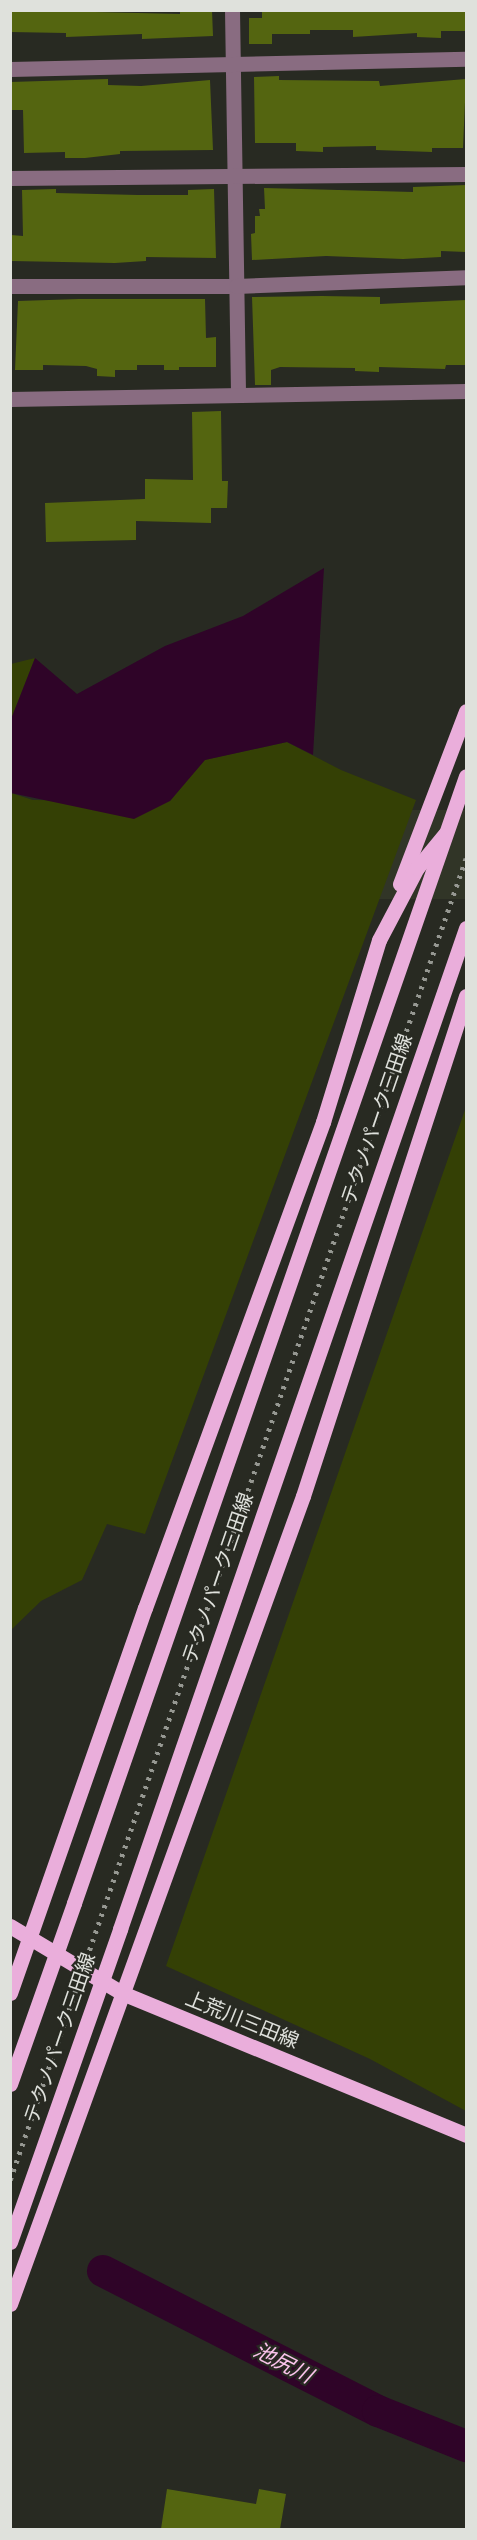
<!DOCTYPE html>
<html>
<head>
<meta charset="utf-8">
<style>
	body { margin:0 }
	#map { position:relative; width:477px; height:2540px; overflow:hidden; background:#282a22; font-family:"Zilla Slab","Noto Sans JP",serif }
	div>[style] { position:absolute }
	.built>* { inset:0; background:#313527; transform-origin:0 0 }
	.green>* { inset:0; background:#344005 }
	.water>* { inset:0; background:#2f0428 }
	.river>* { height:32px; margin:-16px; padding:0 16px; transform-origin:16px; border-radius:16px; background:#2f0428 }
	.building>* { inset:0; background:#546510 }
	.minor>* { height:15px; margin:-7.5px; padding:0 7.5px; transform-origin:7.5px; border-radius:7.5px; background:#896c81 }
	.major>* { height:15px; margin:-7.5px; padding:0 7.5px; transform-origin:7.5px; border-radius:7.5px; background:#eaaedb }
	.rail>* { height:4.5px; margin-top:-2.25px; transform-origin:0; background:repeating-linear-gradient(90deg,#969892 0 3px,transparent 0 9px) }
	.major-bridge>* { height:15px; margin:-7.5px; padding:0 7.5px; transform-origin:7.5px; border-radius:7.5px; background:#eaaedb }
	span { translate:-50% -50%; white-space:nowrap; text-align:center; line-height:1.15; -webkit-text-stroke:4.5px #282a22; paint-order:stroke }
	.street-label { font-size:20px; color:#dfe1dc }
	.water-label { font-size:21px; color:#fbc4ec; font-style:italic }
	.frame { position:absolute; inset:0; border:12px solid #dfe1dc; pointer-events:none }
</style>
</head>
<body>
<div id="map">
	<div class="built">
		<div style="left:466px;top:810px;width:89px;height:1159px;rotate:90deg"></div>
	</div>
	<div class="green">
		<div style="clip-path:polygon(35px 658px,12px 718px,11px 719px,11px 664px)"></div>
		<div style="clip-path:polygon(287px 742px,341px 770px,416px 800px,145px 1534px,107px 1524px,82px 1580px,41px 1601px,11px 1630px,11px 793px,33px 800px,170px 801px,204px 760px)"></div>
		<div style="clip-path:polygon(466px 1107px,466px 2111px,370px 2059px,166px 1966px)"></div>
	</div>
	<div class="water">
		<div style="clip-path:polygon(324px 568px,313px 755px,287px 742px,205px 760px,170px 801px,134px 819px,11px 793px,11px 719px,35px 658px,77px 694px,165px 646px,243px 616px)"></div>
	</div>
	<div class="river">
		<div style="left:103px;top:2271px;width:309px;rotate:27deg"></div>
		<div style="left:378px;top:2411px;width:95px;rotate:21.7deg"></div>
	</div>
	<div class="building">
		<div style="clip-path:polygon(10px 10px,180px 14px,180px 10px,212px 10px,213px 36px,142px 39px,142px 34px,66px 37px,66px 33px,10px 32px)"></div>
		<div style="clip-path:polygon(262px 10px,466px 10px,466px 31px,441px 31px,441px 38px,417px 37px,417px 33px,353px 37px,353px 30px,310px 30px,310px 34px,272px 34px,272px 44px,249px 44px,249px 18px,262px 18px)"></div>
		<div style="clip-path:polygon(279px 76px,279px 80px,379px 81px,380px 86px,466px 79px,463px 148px,432px 148px,432px 152px,376px 150px,376px 146px,323px 147px,323px 152px,296px 151px,296px 143px,255px 143px,254px 77px)"></div>
		<div style="clip-path:polygon(108px 79px,108px 85px,141px 86px,210px 80px,213px 150px,120px 151px,120px 154px,85px 158px,65px 158px,65px 152px,24px 153px,23px 110px,11px 110px,10px 82px)"></div>
		<div style="clip-path:polygon(466px 185px,466px 252px,441px 251px,441px 257px,403px 259px,326px 256px,252px 260px,251px 234px,255px 233px,255px 216px,260px 216px,259px 209px,265px 209px,264px 188px,413px 192px,413px 187px)"></div>
		<div style="clip-path:polygon(56px 189px,56px 193px,138px 195px,188px 195px,188px 190px,214px 189px,216px 258px,146px 257px,146px 261px,115px 263px,11px 261px,11px 235px,23px 236px,22px 190px)"></div>
		<div style="clip-path:polygon(322px 296px,380px 297px,380px 304px,466px 300px,466px 365px,446px 365px,445px 369px,379px 367px,379px 372px,355px 371px,355px 368px,280px 367px,271px 370px,271px 385px,255px 385px,252px 297px)"></div>
		<div style="clip-path:polygon(79px 299px,205px 299px,206px 338px,216px 337px,216px 367px,179px 367px,179px 370px,164px 370px,164px 365px,137px 365px,137px 370px,115px 370px,115px 377px,97px 376px,97px 369px,86px 366px,43px 365px,43px 370px,15px 370px,18px 301px)"></div>
		<div style="clip-path:polygon(221px 411px,222px 481px,228px 481px,227px 508px,211px 508px,211px 523px,136px 521px,136px 540px,46px 542px,45px 503px,145px 499px,145px 479px,193px 480px,192px 412px)"></div>
		<div style="clip-path:polygon(167px 2489px,256px 2504px,259px 2489px,286px 2494px,280px 2529px,161px 2529px)"></div>
	</div>
	<div class="minor">
		<div style="left:232px;top:10px;width:385px;rotate:89.1deg"></div>
		<div style="left:10px;top:69px;width:456px;rotate:-1.3deg"></div>
		<div style="left:10px;top:178px;width:456px;rotate:-0.5deg"></div>
		<div style="left:10px;top:286px;width:226px"></div>
		<div style="left:236px;top:286px;width:230px;rotate:-2.2deg"></div>
		<div style="left:10px;top:399px;width:456px;rotate:-1deg"></div>
	</div>
	<div class="major">
		<div style="left:400px;top:884px;width:185px;rotate:-69.1deg"></div>
		<div style="left:74px;top:1903px;width:1193px;rotate:-70.82deg"></div>
		<div style="left:10px;top:1926px;width:131px;rotate:30.9deg"></div>
		<div style="left:122px;top:1993px;width:372px;rotate:22.4deg"></div>
		<div style="left:120px;top:1929px;width:1059px;rotate:-70.93deg"></div>
		<div style="left:10px;top:1993px;width:408px;rotate:-70.7deg"></div>
		<div style="left:145px;top:1608px;width:518px;rotate:-69.88deg"></div>
		<div style="left:323px;top:1122px;width:190px;rotate:-72.9deg"></div>
		<div style="left:379px;top:940px;width:81px;rotate:-62.2deg"></div>
		<div style="left:417px;top:868px;width:44px;rotate:-50.5deg"></div>
		<div style="left:10px;top:2304px;width:859px;rotate:-70.07deg"></div>
		<div style="left:303px;top:1496px;width:526px;rotate:-71.94deg"></div>
	</div>
	<div class="rail">
		<div style="left:10px;top:2180px;width:1398px;rotate:-70.97deg"></div>
	</div>
	<div class="major-bridge">
		<div style="left:10px;top:2084px;width:192px;rotate:-70.5deg"></div>
		<div style="left:10px;top:2242px;width:332px;rotate:-70.6deg"></div>
	</div>
	<div class="street-label">
		<span style="left:377px;top:1119px;rotate:-71deg">テクノパーク三田線</span>
		<span style="left:218px;top:1578px;rotate:-71deg">テクノパーク三田線</span>
		<span style="left:242px;top:2020px;rotate:22deg">上荒川三田線</span>
		<span style="left:60px;top:2038px;rotate:-71deg">テクノパーク三田線</span>
	</div>
	<div class="water-label">
		<span style="left:283px;top:2363px;rotate:27deg">池尻川</span>
	</div>
	<div class="frame"></div>
</div>
</body>
</html>
